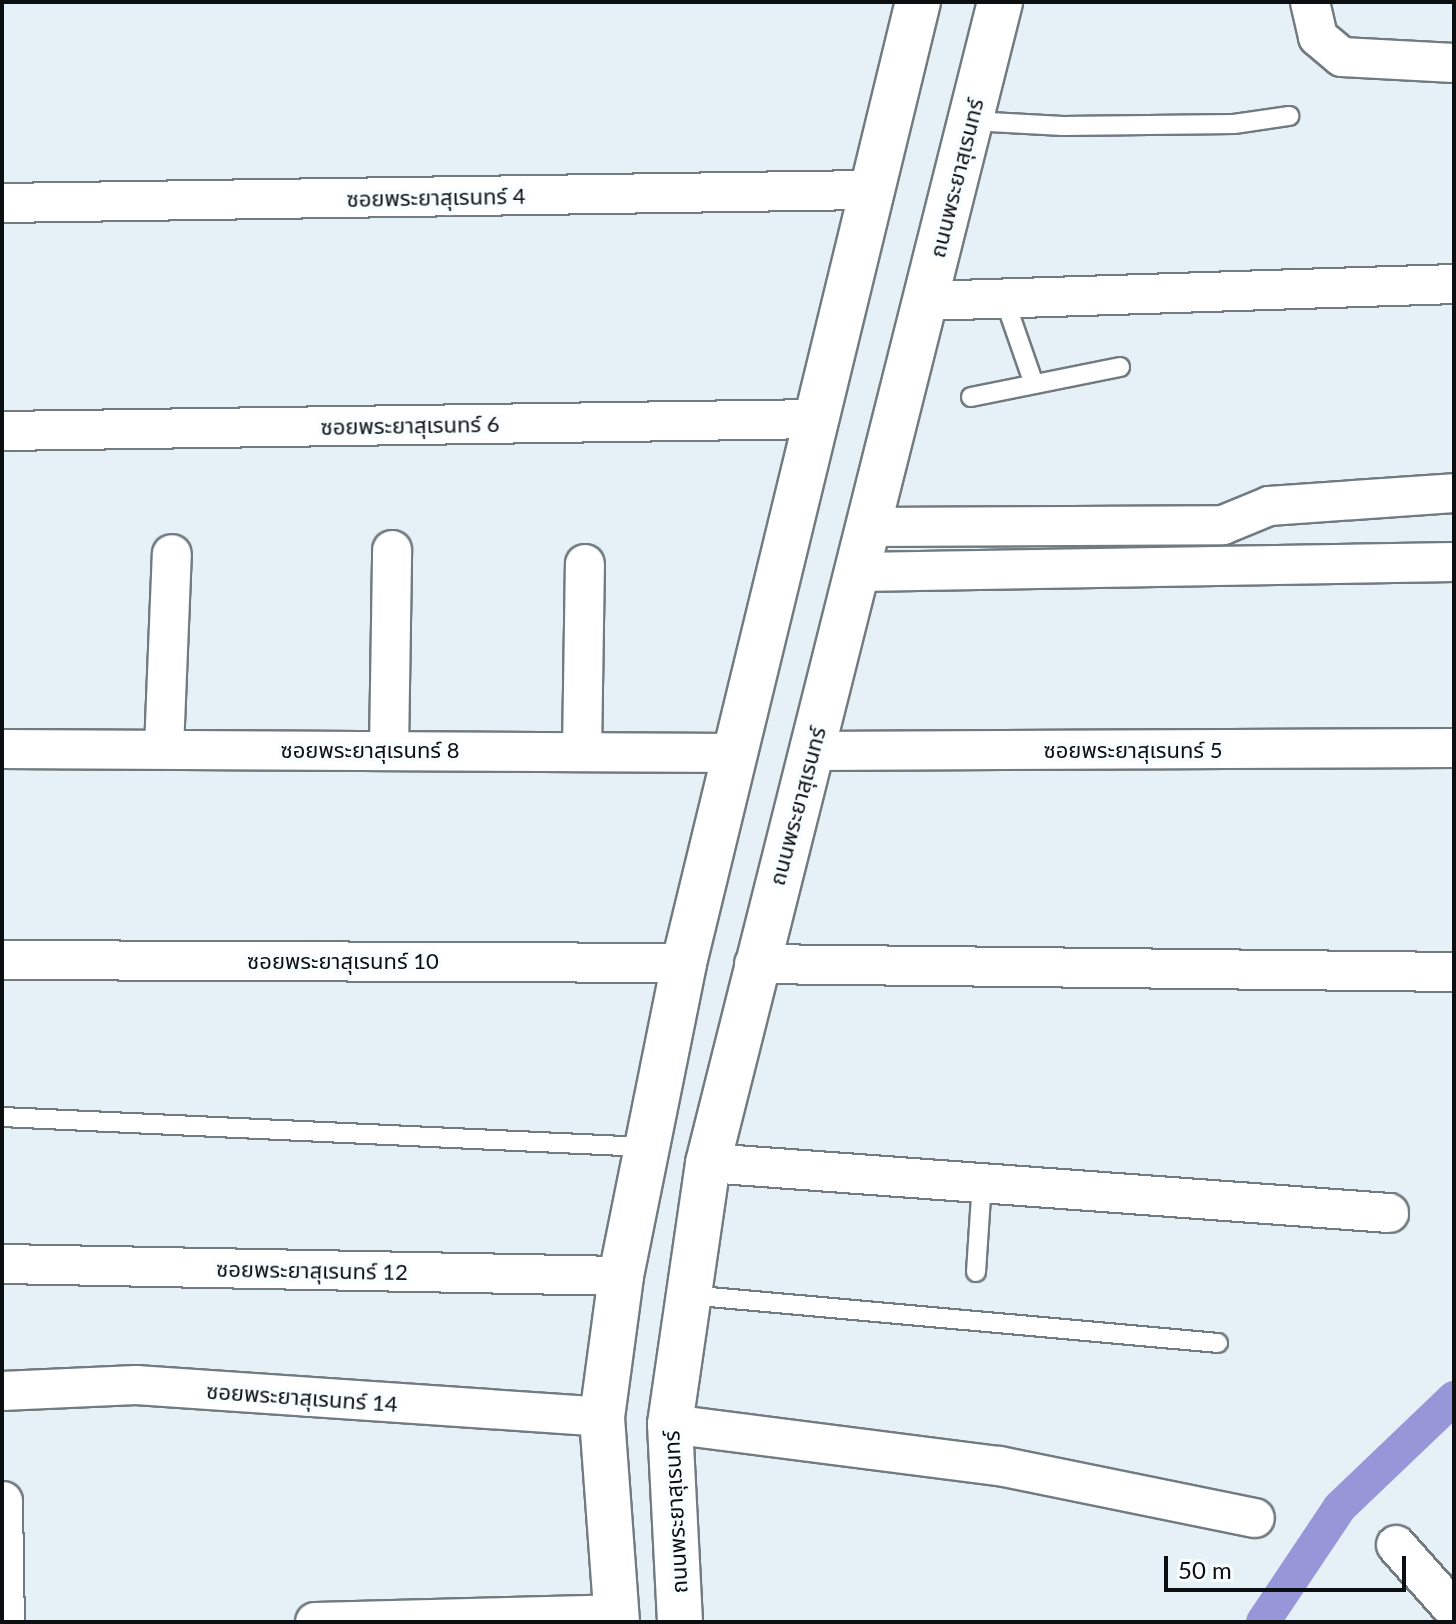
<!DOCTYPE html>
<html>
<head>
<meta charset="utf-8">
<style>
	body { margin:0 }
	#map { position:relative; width:1456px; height:1624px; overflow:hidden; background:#e5f1f6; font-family:Lato,"Noto Sans Thai",sans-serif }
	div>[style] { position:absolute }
	.canal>* { height:34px; margin:-17px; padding:0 17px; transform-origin:17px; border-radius:17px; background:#9696d8 }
	.roads { filter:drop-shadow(2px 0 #717b80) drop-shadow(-2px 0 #717b80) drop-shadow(0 2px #717b80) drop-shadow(0 -2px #717b80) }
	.service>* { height:18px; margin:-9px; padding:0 9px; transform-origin:9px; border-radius:9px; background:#fff }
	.minor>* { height:38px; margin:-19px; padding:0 19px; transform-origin:19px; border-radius:19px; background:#fff }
	.tertiary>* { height:44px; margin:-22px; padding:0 22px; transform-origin:22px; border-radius:22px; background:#fff }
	span { translate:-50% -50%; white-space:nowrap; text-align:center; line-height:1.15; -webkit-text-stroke:8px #f8fdff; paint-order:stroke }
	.street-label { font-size:22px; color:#0b0f11 }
	.frame { position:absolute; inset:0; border:4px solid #0b0f11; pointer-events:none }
	.scale { position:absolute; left:1164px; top:1556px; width:242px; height:36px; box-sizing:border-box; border:4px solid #0b0f11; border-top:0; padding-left:10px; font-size:24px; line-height:28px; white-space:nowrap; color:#0b0f11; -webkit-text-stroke:6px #f8fdff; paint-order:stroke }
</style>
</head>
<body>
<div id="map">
	<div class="canal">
		<div style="left:1263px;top:1622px;width:138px;rotate:-56.2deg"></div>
		<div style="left:1340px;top:1507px;width:158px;rotate:-43.7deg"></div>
	</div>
	<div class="roads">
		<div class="service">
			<div style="left:971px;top:121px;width:92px;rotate:3.1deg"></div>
			<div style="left:1063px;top:126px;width:171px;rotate:-0.7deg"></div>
			<div style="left:1234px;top:124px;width:56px;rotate:-8.3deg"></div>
			<div style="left:1004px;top:298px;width:91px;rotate:70.8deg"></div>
			<div style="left:971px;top:397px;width:152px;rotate:-11.4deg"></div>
			<div style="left:2px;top:1117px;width:645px;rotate:2.67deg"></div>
			<div style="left:976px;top:1272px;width:90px;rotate:-86.2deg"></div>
			<div style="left:688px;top:1295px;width:532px;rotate:5.17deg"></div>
		</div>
		<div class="minor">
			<div style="left:1310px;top:2px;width:36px;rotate:77deg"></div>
			<div style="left:1318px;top:37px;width:31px;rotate:40deg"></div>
			<div style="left:1342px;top:57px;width:112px;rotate:3.1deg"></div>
			<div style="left:2px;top:203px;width:869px;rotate:-0.86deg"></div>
			<div style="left:926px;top:301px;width:528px;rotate:-1.84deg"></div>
			<div style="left:2px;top:431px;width:816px;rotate:-0.84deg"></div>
			<div style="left:870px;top:527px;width:353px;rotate:-0.3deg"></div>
			<div style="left:1223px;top:525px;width:50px;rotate:-22.4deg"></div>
			<div style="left:1269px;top:506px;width:185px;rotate:-4deg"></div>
			<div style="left:859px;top:572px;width:595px;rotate:-0.96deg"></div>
			<div style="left:2px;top:749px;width:735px;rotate:0.31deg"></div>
			<div style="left:164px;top:749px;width:195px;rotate:-87.7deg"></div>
			<div style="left:389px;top:750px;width:200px;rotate:-89.1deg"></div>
			<div style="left:582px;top:751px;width:187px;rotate:-89.1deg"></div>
			<div style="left:812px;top:751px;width:642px;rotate:-0.27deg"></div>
			<div style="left:2px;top:960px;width:682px;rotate:0.25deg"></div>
			<div style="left:754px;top:964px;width:700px;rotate:0.65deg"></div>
			<div style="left:708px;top:1163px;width:683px;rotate:4.2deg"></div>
			<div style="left:2px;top:1264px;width:619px;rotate:1.11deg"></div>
			<div style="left:2px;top:1391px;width:134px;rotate:-2.6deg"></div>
			<div style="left:136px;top:1385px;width:467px;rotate:3.9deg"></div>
			<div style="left:670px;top:1424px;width:332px;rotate:7.3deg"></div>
			<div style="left:999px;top:1466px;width:261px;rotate:11.5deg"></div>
			<div style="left:3px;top:1501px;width:121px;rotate:89.1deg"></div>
			<div style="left:1396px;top:1545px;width:87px;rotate:48.3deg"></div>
			<div style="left:315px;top:1622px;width:301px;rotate:-1.5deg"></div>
		</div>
		<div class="tertiary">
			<div style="left:617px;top:1622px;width:206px;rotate:-94.2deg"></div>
			<div style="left:602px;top:1417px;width:142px;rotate:-82.3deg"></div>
			<div style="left:621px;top:1276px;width:319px;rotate:-78.6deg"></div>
			<div style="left:684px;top:963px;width:989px;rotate:-76.32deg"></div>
			<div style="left:680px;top:1622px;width:198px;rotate:-92.9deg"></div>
			<div style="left:670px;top:1424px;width:264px;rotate:-81.7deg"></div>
			<div style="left:708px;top:1163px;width:1197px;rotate:-75.88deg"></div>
		</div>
	</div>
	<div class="street-label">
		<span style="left:956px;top:178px;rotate:-76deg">ถนนพระยาสุเรนทร์</span>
		<span style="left:436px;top:197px;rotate:-1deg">ซอยพระยาสุเรนทร์ 4</span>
		<span style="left:410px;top:425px;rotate:-1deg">ซอยพระยาสุเรนทร์ 6</span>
		<span style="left:370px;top:750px">ซอยพระยาสุเรนทร์ 8</span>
		<span style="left:1133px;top:750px">ซอยพระยาสุเรนทร์ 5</span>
		<span style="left:797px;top:806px;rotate:-75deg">ถนนพระยาสุเรนทร์</span>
		<span style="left:343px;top:961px">ซอยพระยาสุเรนทร์ 10</span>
		<span style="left:312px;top:1270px;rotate:1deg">ซอยพระยาสุเรนทร์ 12</span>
		<span style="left:302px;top:1397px;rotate:4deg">ซอยพระยาสุเรนทร์ 14</span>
		<span style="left:675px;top:1512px;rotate:-93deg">ถนนพระยาสุเรนทร์</span>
	</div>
	<div class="frame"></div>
	<div class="scale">50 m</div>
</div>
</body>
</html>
